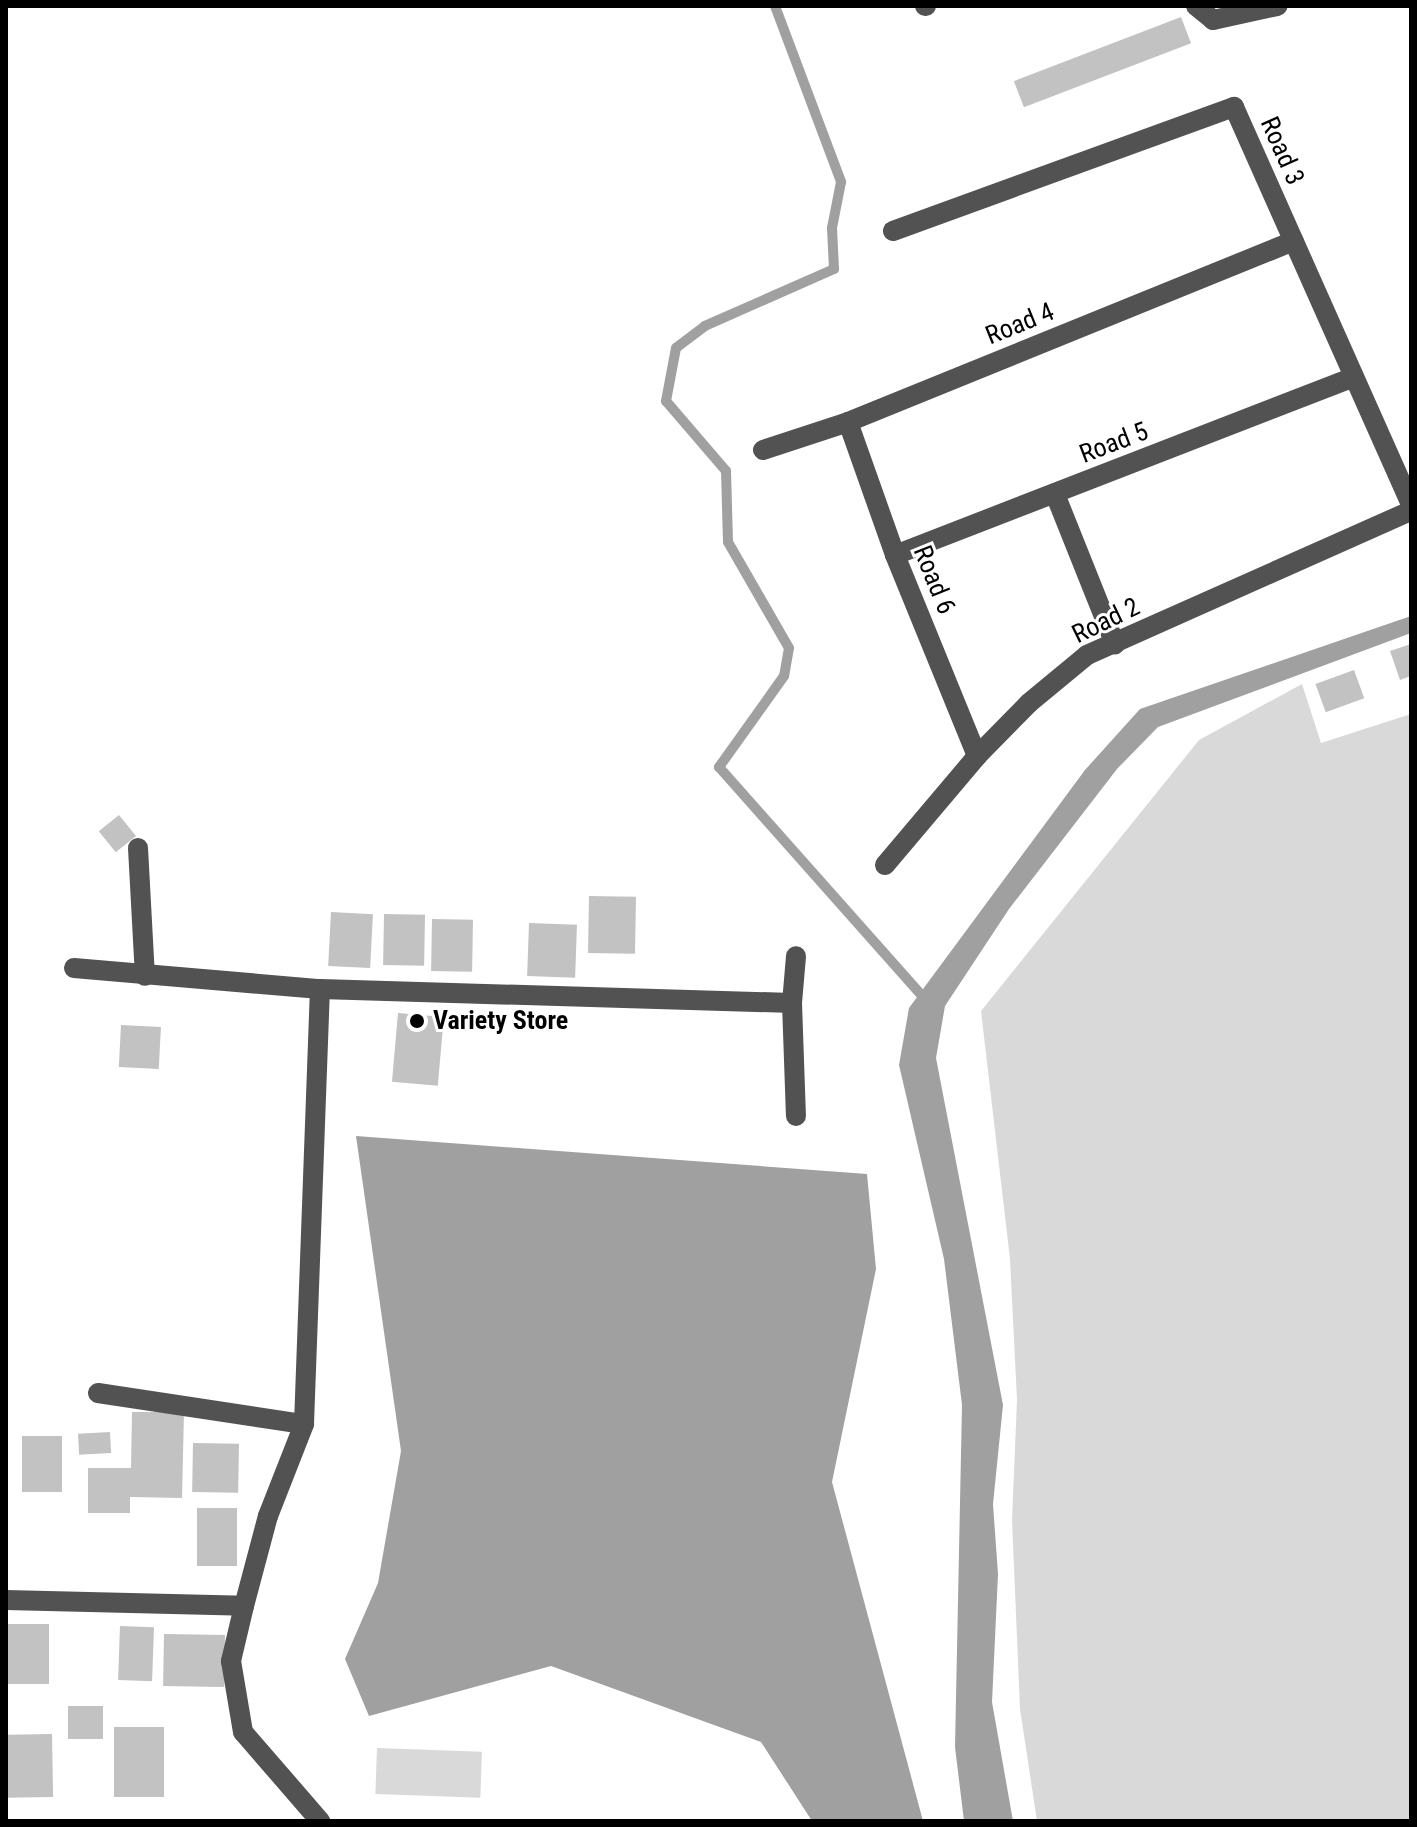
<!DOCTYPE html>
<html>
<head>
<meta charset="utf-8">
<style>
	body { margin:0 }
	#map { position:relative; width:1417px; height:1827px; overflow:hidden; background:#fff; font-family:"Roboto Condensed",sans-serif }
	div>[style] { position:absolute }
	.green>* { inset:0; background:#d9d9d9; transform-origin:0 0 }
	.water>* { inset:0; background:#a0a0a0 }
	.stream>* { height:10px; margin:-5px; padding:0 5px; transform-origin:5px; border-radius:5px; background:#a0a0a0 }
	.building>* { inset:0; background:#c2c2c2; transform-origin:0 0 }
	.minor>* { height:20px; margin:-10px; padding:0 10px; transform-origin:10px; border-radius:10px; background:#525252 }
	.dots>* { width:22px; height:22px; translate:-50% -50%; box-sizing:border-box; border:4px solid #fff; border-radius:50% }
	span { translate:-50% -50%; white-space:nowrap; text-align:center; line-height:1.15; -webkit-text-stroke:6px #fff; paint-order:stroke }
	.street-label { font-size:26px; color:#000 }
	.poi-label { font-size:26px; color:#000; font-weight:700 }
	.left { translate:0 -50%; text-align:left }
	.frame { position:absolute; inset:0; border:8px solid #000; pointer-events:none }
</style>
</head>
<body>
<div id="map">
	<div class="green">
		<div style="clip-path:polygon(1302px 684px,1321px 743px,1411px 714px,1411px 1821px,1037px 1821px,1020px 1709px,1012px 1520px,1017px 1400px,1010px 1259px,981px 1011px,1199px 740px)"></div>
		<div style="left:377px;top:1748px;width:105px;height:46px;rotate:2deg"></div>
	</div>
	<div class="water">
		<div style="clip-path:polygon(1411px 616px,1411px 633px,1158px 727px,1117px 769px,1009px 909px,945px 1006px,936px 1058px,1003px 1405px,993px 1504px,998px 1574px,992px 1702px,1013px 1821px,964px 1821px,955px 1747px,962px 1405px,944px 1259px,899px 1065px,909px 1008px,1085px 770px,1140px 709px)"></div>
		<div style="clip-path:polygon(356px 1136px,867px 1174px,876px 1269px,832px 1482px,923px 1821px,812px 1821px,761px 1742px,551px 1666px,369px 1716px,345px 1659px,378px 1583px,401px 1451px)"></div>
	</div>
	<div class="stream">
		<div style="left:775px;top:6px;width:188px;rotate:69.4deg"></div>
		<div style="left:841px;top:182px;width:47px;rotate:101.1deg"></div>
		<div style="left:832px;top:228px;width:41px;rotate:87.2deg"></div>
		<div style="left:834px;top:269px;width:141px;rotate:156.2deg"></div>
		<div style="left:705px;top:326px;width:36px;rotate:143deg"></div>
		<div style="left:676px;top:348px;width:54px;rotate:100.7deg"></div>
		<div style="left:666px;top:401px;width:92px;rotate:49.4deg"></div>
		<div style="left:726px;top:471px;width:71px;rotate:88.4deg"></div>
		<div style="left:728px;top:542px;width:122px;rotate:60.1deg"></div>
		<div style="left:789px;top:648px;width:28px;rotate:100deg"></div>
		<div style="left:784px;top:676px;width:112px;rotate:125.5deg"></div>
		<div style="left:719px;top:767px;width:313px;rotate:48.4deg"></div>
	</div>
	<div class="building">
		<div style="left:1181px;top:17px;width:28px;height:179px;rotate:69deg"></div>
		<div style="clip-path:polygon(1411px 644px,1411px 676px,1400px 680px,1390px 651px)"></div>
		<div style="left:1354px;top:670px;width:30px;height:41px;rotate:70deg"></div>
		<div style="left:119px;top:815px;width:27px;height:26px;rotate:51deg"></div>
		<div style="left:589px;top:896px;width:47px;height:57px;rotate:1deg"></div>
		<div style="left:331px;top:912px;width:42px;height:54px;rotate:3deg"></div>
		<div style="left:384px;top:914px;width:41px;height:51px;rotate:1deg"></div>
		<div style="left:432px;top:919px;width:41px;height:52px;rotate:1deg"></div>
		<div style="left:529px;top:923px;width:48px;height:53px;rotate:2deg"></div>
		<div style="left:398px;top:1013px;width:46px;height:69px;rotate:5deg"></div>
		<div style="left:121px;top:1025px;width:40px;height:42px;rotate:3deg"></div>
		<div style="clip-path:polygon(132px 1412px,184px 1412px,182px 1498px,130px 1497px,130px 1513px,88px 1513px,88px 1468px,131px 1468px)"></div>
		<div style="left:110px;top:1432px;width:21px;height:32px;rotate:87deg"></div>
		<div style="left:22px;top:1436px;width:40px;height:56px"></div>
		<div style="left:193px;top:1443px;width:46px;height:49px;rotate:1deg"></div>
		<div style="left:197px;top:1508px;width:40px;height:58px"></div>
		<div style="left:7px;top:1624px;width:42px;height:60px"></div>
		<div style="left:120px;top:1626px;width:34px;height:54px;rotate:2deg"></div>
		<div style="left:164px;top:1634px;width:61px;height:52px;rotate:1deg"></div>
		<div style="left:68px;top:1706px;width:35px;height:33px"></div>
		<div style="left:114px;top:1727px;width:50px;height:70px"></div>
		<div style="left:52px;top:1734px;width:63px;height:46px;rotate:89deg"></div>
	</div>
	<div class="minor">
		<div style="left:925px;top:6px;width:1px"></div>
		<div style="left:1196px;top:6px;width:22px;rotate:39deg"></div>
		<div style="left:1213px;top:20px;width:66px;rotate:-12.3deg"></div>
		<div style="left:893px;top:231px;width:363px;rotate:-20deg"></div>
		<div style="left:1234px;top:107px;width:436px;rotate:66deg"></div>
		<div style="left:848px;top:422px;width:141px;rotate:70.5deg"></div>
		<div style="left:895px;top:555px;width:217px;rotate:67.8deg"></div>
		<div style="left:763px;top:450px;width:89px;rotate:-18.2deg"></div>
		<div style="left:848px;top:422px;width:481px;rotate:-22.1deg"></div>
		<div style="left:1055px;top:494px;width:162px;rotate:68.2deg"></div>
		<div style="left:895px;top:555px;width:490px;rotate:-21.2deg"></div>
		<div style="left:138px;top:848px;width:128px;rotate:86.9deg"></div>
		<div style="left:885px;top:865px;width:143px;rotate:-49.8deg"></div>
		<div style="left:977px;top:756px;width:74px;rotate:-45.5deg"></div>
		<div style="left:1029px;top:703px;width:75px;rotate:-39.6deg"></div>
		<div style="left:1087px;top:655px;width:355px;rotate:-24deg"></div>
		<div style="left:74px;top:968px;width:247px;rotate:4.9deg"></div>
		<div style="left:320px;top:989px;width:472px;rotate:1.7deg"></div>
		<div style="left:792px;top:1003px;width:113px;rotate:88deg"></div>
		<div style="left:792px;top:1003px;width:47px;rotate:-85.1deg"></div>
		<div style="left:98px;top:1393px;width:208px;rotate:8.6deg"></div>
		<div style="left:6px;top:1600px;width:238px;rotate:1.4deg"></div>
		<div style="left:244px;top:1606px;width:57px;rotate:103.3deg"></div>
		<div style="left:231px;top:1661px;width:72px;rotate:80.4deg"></div>
		<div style="left:243px;top:1732px;width:118px;rotate:49.1deg"></div>
		<div style="left:244px;top:1606px;width:93px;rotate:-75.1deg"></div>
		<div style="left:268px;top:1516px;width:99px;rotate:-68.6deg"></div>
		<div style="left:304px;top:1424px;width:435px;rotate:-87.9deg"></div>
	</div>
	<div class="dots">
		<div style="left:417px;top:1021px;background:#000"></div>
	</div>
	<div class="street-label">
		<span style="left:1282px;top:151px;rotate:66deg">Road 3</span>
		<span style="left:1020px;top:324px;rotate:-22deg">Road 4</span>
		<span style="left:1114px;top:443px;rotate:-21deg">Road 5</span>
		<span style="left:934px;top:580px;rotate:68deg">Road 6</span>
		<span style="left:1106px;top:621px;rotate:-26deg">Road 2</span>
	</div>
	<div class="poi-label">
		<span class="left" style="left:433px;top:1021px">Variety Store</span>
	</div>
	<div class="frame"></div>
</div>
</body>
</html>
